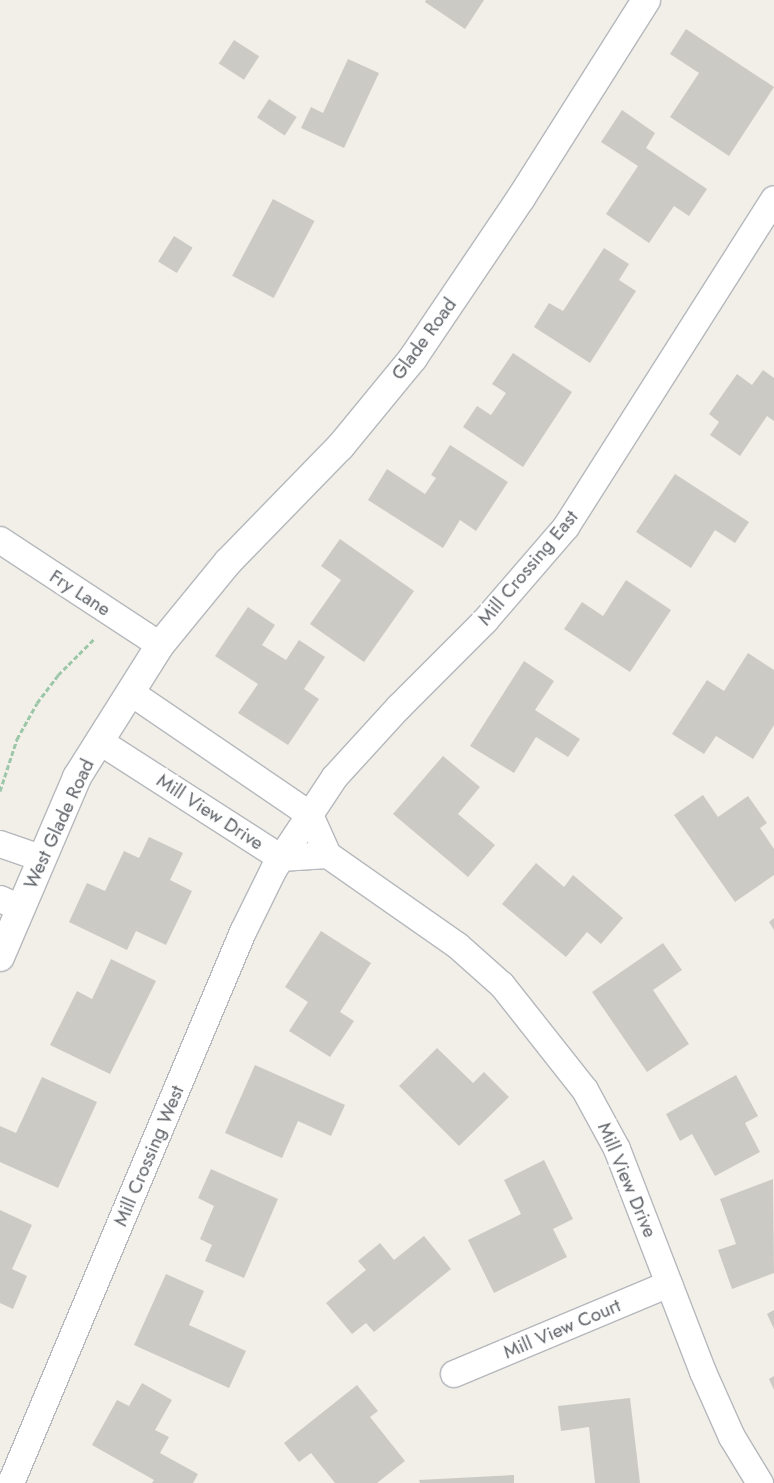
<!DOCTYPE html>
<html>
<head>
<meta charset="utf-8">
<style>
	body { margin:0 }
	#map { position:relative; width:774px; height:1483px; overflow:hidden; background:#f1efe8; font-family:Jost,sans-serif }
	div>[style] { position:absolute }
	.building>* { inset:0; background:#cccac5; transform-origin:0 0 }
	.path>* { height:3px; margin-top:-1.5px; transform-origin:0; background:repeating-linear-gradient(90deg,#9cc7a9 0 5px,transparent 0 7.5px) }
	.roads { filter:drop-shadow(1px 0 #b5b8bc) drop-shadow(-1px 0 #b5b8bc) drop-shadow(0 1px #b5b8bc) drop-shadow(0 -1px #b5b8bc) }
	.street>* { height:26px; margin:-13px; padding:0 13px; transform-origin:13px; border-radius:13px; background:#fff }
	.secondary>* { height:28px; margin:-14px; padding:0 14px; transform-origin:14px; border-radius:14px; background:#fff }
	span { translate:-50% -50%; white-space:nowrap; text-align:center; line-height:1.15; -webkit-text-stroke:4.5px #fff; paint-order:stroke }
	.street-label { font-size:19px; color:#5f6368 }
</style>
</head>
<body>
<div id="map">
	<div class="building">
		<div style="clip-path:polygon(426px 0,484px 0,465px 29px,425px 2px)"></div>
		<div style="clip-path:polygon(686px 29px,774px 87px,729px 156px,670px 117px,699px 73px,670px 54px)"></div>
		<div style="left:234px;top:40px;width:30px;height:28px;rotate:33deg"></div>
		<div style="clip-path:polygon(348px 59px,379px 73px,344px 148px,301px 128px,311px 107px,323px 113px)"></div>
		<div style="left:269px;top:99px;width:33px;height:22px;rotate:33deg"></div>
		<div style="clip-path:polygon(622px 110px,655px 133px,646px 148px,707px 189px,689px 216px,674px 206px,649px 243px,606px 214px,638px 166px,601px 142px)"></div>
		<div style="left:273px;top:199px;width:47px;height:87px;rotate:28deg"></div>
		<div style="left:174px;top:236px;width:22px;height:30px;rotate:32deg"></div>
		<div style="clip-path:polygon(604px 248px,629px 264px,619px 280px,636px 291px,590px 363px,534px 327px,549px 303px,563px 311px)"></div>
		<div style="clip-path:polygon(513px 353px,572px 392px,523px 467px,463px 427px,477px 406px,491px 415px,506px 393px,492px 384px)"></div>
		<div style="clip-path:polygon(763px 370px,774px 378px,774px 421px,767px 416px,740px 456px,710px 435px,719px 422px,709px 414px,737px 374px,752px 385px)"></div>
		<div style="clip-path:polygon(450px 445px,508px 482px,476px 531px,460px 520px,443px 548px,368px 500px,387px 469px,425px 494px,436px 478px,431px 475px)"></div>
		<div style="clip-path:polygon(675px 474px,749px 522px,735px 543px,715px 530px,691px 568px,636px 532px)"></div>
		<div style="clip-path:polygon(340px 539px,414px 591px,364px 662px,310px 624px,341px 580px,321px 566px)"></div>
		<div style="clip-path:polygon(626px 580px,671px 610px,630px 672px,564px 629px,582px 602px,603px 616px)"></div>
		<div style="clip-path:polygon(248px 607px,275px 625px,262px 645px,286px 660px,299px 640px,325px 657px,304px 689px,319px 699px,288px 745px,238px 713px,258px 684px,215px 656px)"></div>
		<div style="clip-path:polygon(748px 653px,774px 670px,774px 725px,753px 759px,716px 736px,704px 754px,672px 734px,707px 680px,724px 691px)"></div>
		<div style="clip-path:polygon(524px 661px,554px 681px,535px 710px,580px 739px,568px 757px,536px 737px,514px 773px,470px 746px)"></div>
		<div style="clip-path:polygon(443px 756px,480px 787px,458px 814px,495px 845px,468px 877px,393px 814px)"></div>
		<div style="clip-path:polygon(703px 795px,718px 817px,748px 796px,767px 823px,760px 828px,774px 849px,774px 875px,735px 902px,674px 815px)"></div>
		<div style="clip-path:polygon(149px 837px,183px 853px,170px 880px,192px 891px,166px 945px,136px 931px,127px 950px,69px 922px,87px 883px,105px 891px,124px 851px,139px 858px)"></div>
		<div style="clip-path:polygon(536px 863px,564px 887px,573px 875px,623px 918px,601px 944px,587px 932px,566px 957px,502px 904px)"></div>
		<div style="clip-path:polygon(774px 918px,774px 930px,769px 922px)"></div>
		<div style="clip-path:polygon(321px 931px,371px 963px,340px 1012px,354px 1021px,330px 1057px,289px 1031px,308px 1002px,285px 987px)"></div>
		<div style="clip-path:polygon(663px 943px,682px 970px,653px 990px,689px 1044px,647px 1072px,592px 992px)"></div>
		<div style="clip-path:polygon(111px 959px,156px 981px,110px 1074px,50px 1045px,77px 991px,92px 999px)"></div>
		<div style="clip-path:polygon(437px 1048px,473px 1083px,484px 1072px,509px 1097px,459px 1146px,399px 1086px)"></div>
		<div style="clip-path:polygon(255px 1065px,345px 1105px,331px 1136px,298px 1121px,282px 1158px,225px 1133px)"></div>
		<div style="clip-path:polygon(736px 1075px,758px 1116px,745px 1123px,760px 1152px,715px 1176px,692px 1134px,680px 1141px,666px 1114px)"></div>
		<div style="clip-path:polygon(42px 1077px,97px 1102px,58px 1188px,0 1162px,0 1126px,16px 1133px)"></div>
		<div style="clip-path:polygon(544px 1160px,573px 1219px,553px 1229px,567px 1257px,494px 1293px,468px 1240px,521px 1214px,504px 1180px)"></div>
		<div style="clip-path:polygon(211px 1169px,278px 1199px,244px 1278px,205px 1261px,212px 1245px,200px 1239px,214px 1206px,198px 1198px)"></div>
		<div style="clip-path:polygon(773px 1179px,774px 1273px,732px 1289px,718px 1250px,736px 1244px,720px 1199px)"></div>
		<div style="clip-path:polygon(0 1210px,32px 1225px,12px 1269px,27px 1276px,13px 1309px,0 1303px)"></div>
		<div style="clip-path:polygon(424px 1236px,451px 1269px,374px 1332px,366px 1323px,352px 1334px,326px 1303px,366px 1270px,358px 1261px,380px 1243px,394px 1260px)"></div>
		<div style="clip-path:polygon(166px 1274px,204px 1291px,189px 1325px,246px 1351px,229px 1388px,134px 1345px)"></div>
		<div style="clip-path:polygon(774px 1310px,774px 1329px,767px 1314px)"></div>
		<div style="clip-path:polygon(774px 1376px,774px 1390px,769px 1379px)"></div>
		<div style="clip-path:polygon(142px 1383px,172px 1400px,155px 1430px,169px 1437px,160px 1453px,198px 1474px,193px 1483px,152px 1483px,154px 1480px,92px 1445px,117px 1400px,129px 1406px)"></div>
		<div style="clip-path:polygon(357px 1385px,378px 1411px,370px 1417px,405px 1461px,377px 1483px,335px 1483px,311px 1453px,299px 1462px,284px 1443px)"></div>
		<div style="clip-path:polygon(630px 1398px,640px 1483px,595px 1483px,589px 1427px,561px 1431px,558px 1406px)"></div>
		<div style="clip-path:polygon(514px 1475px,514px 1483px,420px 1483px,419px 1480px)"></div>
	</div>
	<div class="path">
		<div style="left:0;top:791px;width:55px;rotate:-71.9deg"></div>
		<div style="left:17px;top:739px;width:41px;rotate:-60.9deg"></div>
		<div style="left:37px;top:703px;width:35px;rotate:-53deg"></div>
		<div style="left:58px;top:675px;width:52px;rotate:-45deg"></div>
	</div>
	<div class="roads">
		<div class="street">
			<div style="left:0;top:540px;width:191px;rotate:33.3deg"></div>
			<div style="left:130px;top:692px;width:218px;rotate:34.3deg"></div>
			<div style="left:310px;top:815px;width:44px;rotate:65.8deg"></div>
			<div style="left:328px;top:855px;width:159px;rotate:35deg"></div>
			<div style="left:458px;top:946px;width:59px;rotate:41.6deg"></div>
			<div style="left:502px;top:985px;width:134px;rotate:51.7deg"></div>
			<div style="left:585px;top:1090px;width:67px;rotate:61.5deg"></div>
			<div style="left:617px;top:1149px;width:239px;rotate:68.9deg"></div>
			<div style="left:703px;top:1372px;width:71px;rotate:66deg"></div>
			<div style="left:732px;top:1437px;width:54px;rotate:58.7deg"></div>
			<div style="left:99px;top:741px;width:216px;rotate:32.7deg"></div>
			<div style="left:281px;top:858px;width:47px;rotate:-3.7deg"></div>
			<div style="left:0;top:844px;width:43px;rotate:18.9deg"></div>
			<div style="left:0;top:899px;width:22px;rotate:24deg"></div>
			<div style="left:454px;top:1374px;width:233px;rotate:-22.7deg"></div>
			<div style="left:11px;top:1483px;width:598px;rotate:-67.17deg"></div>
			<div style="left:243px;top:932px;width:70px;rotate:-63.8deg"></div>
			<div style="left:274px;top:869px;width:110px;rotate:-56.5deg"></div>
			<div style="left:335px;top:777px;width:95px;rotate:-47.6deg"></div>
			<div style="left:399px;top:707px;width:122px;rotate:-45deg"></div>
			<div style="left:485px;top:621px;width:124px;rotate:-49.2deg"></div>
			<div style="left:566px;top:527px;width:388px;rotate:-57.6deg"></div>
		</div>
		<div class="secondary">
			<div style="left:0;top:957px;width:196px;rotate:-66.8deg"></div>
			<div style="left:77px;top:777px;width:156px;rotate:-57.8deg"></div>
			<div style="left:160px;top:645px;width:107px;rotate:-50.7deg"></div>
			<div style="left:228px;top:562px;width:161px;rotate:-45.8deg"></div>
			<div style="left:340px;top:447px;width:115px;rotate:-50.6deg"></div>
			<div style="left:413px;top:358px;width:193px;rotate:-56deg"></div>
			<div style="left:521px;top:198px;width:234px;rotate:-57.7deg"></div>
		</div>
	</div>
	<div class="street-label">
		<span style="left:424px;top:339px;rotate:-54deg">Glade Road</span>
		<span style="left:528px;top:568px;rotate:-50deg">Mill Crossing East</span>
		<span style="left:80px;top:593px;rotate:33deg">Fry Lane</span>
		<span style="left:210px;top:812px;rotate:33deg">Mill View Drive</span>
		<span style="left:59px;top:824px;rotate:-65deg">West Glade Road</span>
		<span style="left:149px;top:1156px;rotate:-67deg">Mill Crossing West</span>
		<span style="left:627px;top:1180px;rotate:67deg">Mill View Drive</span>
		<span style="left:562px;top:1329px;rotate:-23deg">Mill View Court</span>
	</div>
</div>
</body>
</html>
